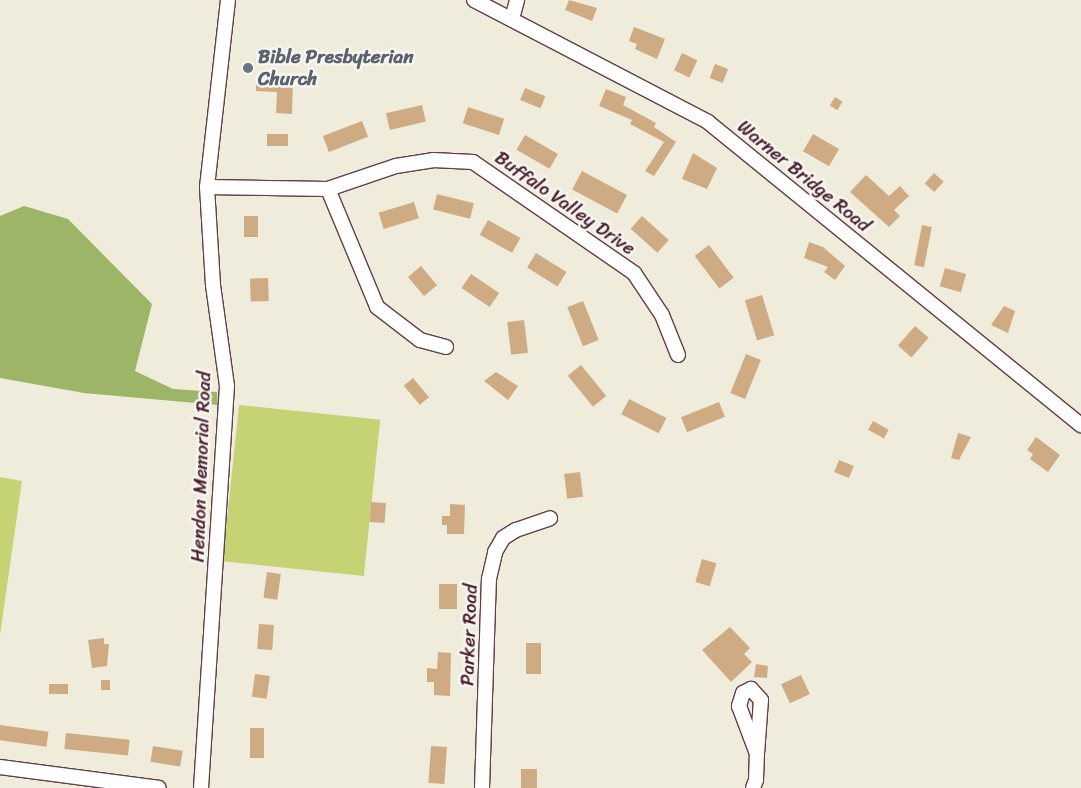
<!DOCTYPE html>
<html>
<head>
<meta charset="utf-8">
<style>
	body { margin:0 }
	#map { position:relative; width:1081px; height:788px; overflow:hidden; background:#f0ecdb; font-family:Sriracha,sans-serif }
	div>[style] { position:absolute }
	.green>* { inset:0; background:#c5d375; transform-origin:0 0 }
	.forest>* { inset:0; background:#9cb566 }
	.building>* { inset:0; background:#cfab84; transform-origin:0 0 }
	.roads { filter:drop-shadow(1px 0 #633e45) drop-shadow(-1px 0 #633e45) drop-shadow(0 1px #633e45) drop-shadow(0 -1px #633e45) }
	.minor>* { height:14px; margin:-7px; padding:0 7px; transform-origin:7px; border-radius:7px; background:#fff }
	.dots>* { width:14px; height:14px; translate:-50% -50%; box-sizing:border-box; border:2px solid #f6f6f2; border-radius:50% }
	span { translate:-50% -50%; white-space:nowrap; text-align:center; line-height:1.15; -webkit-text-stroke:5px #f6f6f2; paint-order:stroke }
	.worship-label { font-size:19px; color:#5b616d; font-weight:700 }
	.left { translate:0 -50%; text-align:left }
	.street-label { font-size:19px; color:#4a1f2b }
</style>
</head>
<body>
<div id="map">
	<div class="green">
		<div style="left:239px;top:405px;width:142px;height:157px;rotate:6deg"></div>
		<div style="clip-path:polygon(0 477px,22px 481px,0 635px)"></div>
	</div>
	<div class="forest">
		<div style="clip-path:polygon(24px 206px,68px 219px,152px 304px,135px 371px,173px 389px,217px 392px,218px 405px,84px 393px,0 378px,0 216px)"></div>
	</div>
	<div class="building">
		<div style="clip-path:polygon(569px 0,597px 8px,592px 21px,565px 10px)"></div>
		<div style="clip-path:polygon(634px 27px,665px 39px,657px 59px,635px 49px,637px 44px,629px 41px)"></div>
		<div style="left:682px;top:53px;width:17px;height:19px;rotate:25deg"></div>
		<div style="left:715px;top:64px;width:14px;height:15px;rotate:21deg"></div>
		<div style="clip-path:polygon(256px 77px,293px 79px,292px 114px,276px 113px,277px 92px,256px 91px)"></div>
		<div style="left:525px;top:88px;width:22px;height:13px;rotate:22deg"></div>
		<div style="clip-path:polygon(606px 89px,626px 97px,623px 105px,656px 123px,654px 127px,676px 142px,654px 176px,645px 171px,664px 142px,630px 124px,632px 120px,599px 106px)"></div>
		<div style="left:835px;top:97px;width:9px;height:10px;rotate:32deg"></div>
		<div style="left:422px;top:105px;width:17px;height:37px;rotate:77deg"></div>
		<div style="left:468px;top:107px;width:38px;height:17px;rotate:18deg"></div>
		<div style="left:362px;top:121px;width:17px;height:42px;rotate:69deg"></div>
		<div style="left:267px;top:134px;width:21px;height:12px"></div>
		<div style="left:813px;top:134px;width:30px;height:20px;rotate:30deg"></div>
		<div style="left:525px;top:135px;width:38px;height:17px;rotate:30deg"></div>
		<div style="clip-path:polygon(693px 153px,717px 168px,707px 189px,682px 179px)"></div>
		<div style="left:582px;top:171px;width:51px;height:21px;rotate:28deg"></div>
		<div style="left:934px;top:173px;width:13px;height:14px;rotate:42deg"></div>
		<div style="clip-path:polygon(866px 175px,889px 196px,900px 186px,909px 196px,894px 210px,900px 216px,889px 227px,850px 192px)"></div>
		<div style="left:437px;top:194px;width:38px;height:16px;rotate:14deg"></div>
		<div style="left:414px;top:202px;width:17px;height:37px;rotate:73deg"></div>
		<div style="left:244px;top:216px;width:14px;height:21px"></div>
		<div style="left:642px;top:216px;width:36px;height:17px;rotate:42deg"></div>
		<div style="left:488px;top:220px;width:37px;height:17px;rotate:29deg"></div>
		<div style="left:922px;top:225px;width:10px;height:41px;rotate:11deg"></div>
		<div style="clip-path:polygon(809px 242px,823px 247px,845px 266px,835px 280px,824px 272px,828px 267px,804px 258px)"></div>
		<div style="left:709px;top:245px;width:41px;height:18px;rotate:53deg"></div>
		<div style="left:536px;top:253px;width:36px;height:17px;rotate:32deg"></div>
		<div style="left:421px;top:266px;width:25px;height:17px;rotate:50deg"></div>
		<div style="left:945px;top:268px;width:22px;height:19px;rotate:16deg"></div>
		<div style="left:471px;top:274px;width:34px;height:17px;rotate:34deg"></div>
		<div style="left:268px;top:278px;width:23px;height:18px;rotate:88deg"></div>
		<div style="left:762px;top:295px;width:42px;height:18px;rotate:73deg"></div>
		<div style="left:583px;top:301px;width:42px;height:17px;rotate:68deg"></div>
		<div style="clip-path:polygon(1004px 306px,1015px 311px,1008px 333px,991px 325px)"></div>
		<div style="left:524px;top:320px;width:33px;height:17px;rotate:83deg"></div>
		<div style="left:915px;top:326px;width:18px;height:26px;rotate:41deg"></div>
		<div style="left:746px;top:354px;width:16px;height:42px;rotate:22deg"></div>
		<div style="left:581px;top:365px;width:40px;height:17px;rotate:51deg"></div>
		<div style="clip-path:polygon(496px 372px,518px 386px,508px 400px,484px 381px)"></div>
		<div style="left:413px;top:378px;width:25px;height:12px;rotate:50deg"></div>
		<div style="left:629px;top:399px;width:42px;height:17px;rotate:27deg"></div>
		<div style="left:719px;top:402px;width:16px;height:41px;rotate:68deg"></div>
		<div style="left:873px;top:421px;width:18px;height:10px;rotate:29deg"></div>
		<div style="clip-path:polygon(958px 433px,971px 437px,959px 460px,951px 458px)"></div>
		<div style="clip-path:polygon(1036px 437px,1060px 455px,1048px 472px,1030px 459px,1033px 454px,1027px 450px)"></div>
		<div style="left:839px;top:460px;width:16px;height:13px;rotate:22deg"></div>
		<div style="left:580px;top:472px;width:25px;height:16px;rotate:83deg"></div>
		<div style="left:371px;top:502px;width:15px;height:20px;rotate:4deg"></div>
		<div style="clip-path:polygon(450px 504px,465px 505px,464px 534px,447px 534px,447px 525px,442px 525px,442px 516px,450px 516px)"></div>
		<div style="left:702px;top:559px;width:15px;height:24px;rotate:16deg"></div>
		<div style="left:267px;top:572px;width:14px;height:26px;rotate:8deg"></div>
		<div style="left:439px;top:584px;width:18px;height:25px"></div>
		<div style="left:259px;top:624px;width:15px;height:25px;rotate:4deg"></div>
		<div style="clip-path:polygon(730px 627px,750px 648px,744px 654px,752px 662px,731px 682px,702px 650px)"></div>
		<div style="clip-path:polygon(104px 638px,104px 644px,109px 644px,107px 666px,92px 668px,88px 640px)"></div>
		<div style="left:526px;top:643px;width:15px;height:31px"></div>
		<div style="clip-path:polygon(438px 652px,451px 653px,450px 696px,434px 695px,434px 682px,427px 682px,427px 668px,437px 669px)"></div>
		<div style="clip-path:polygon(756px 664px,768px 666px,767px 678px,754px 677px)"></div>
		<div style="left:255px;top:674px;width:15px;height:23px;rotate:8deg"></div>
		<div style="left:801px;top:675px;width:21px;height:22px;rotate:65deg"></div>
		<div style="left:101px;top:680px;width:9px;height:10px"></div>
		<div style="left:49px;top:684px;width:19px;height:10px"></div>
		<div style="left:0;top:725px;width:49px;height:15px;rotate:8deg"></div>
		<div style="left:250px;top:728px;width:14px;height:30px"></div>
		<div style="left:66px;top:733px;width:64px;height:16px;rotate:6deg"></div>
		<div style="left:153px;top:746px;width:30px;height:16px;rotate:9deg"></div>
		<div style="left:431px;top:746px;width:16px;height:37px;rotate:4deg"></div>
		<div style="left:521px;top:769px;width:16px;height:19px"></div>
	</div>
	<div class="roads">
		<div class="minor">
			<div style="left:474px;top:0;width:264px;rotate:27.5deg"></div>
			<div style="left:708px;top:122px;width:481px;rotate:39.1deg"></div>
			<div style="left:512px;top:19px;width:20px;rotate:-75deg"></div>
			<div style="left:207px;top:187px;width:121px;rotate:0.9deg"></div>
			<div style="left:328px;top:189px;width:72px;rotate:-18.7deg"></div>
			<div style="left:396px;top:166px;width:37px;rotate:-9deg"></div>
			<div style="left:433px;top:160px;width:40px;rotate:2.9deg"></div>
			<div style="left:473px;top:162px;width:196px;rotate:34.6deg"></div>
			<div style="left:634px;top:273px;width:50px;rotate:56.3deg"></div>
			<div style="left:662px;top:315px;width:43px;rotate:68.2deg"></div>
			<div style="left:328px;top:189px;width:128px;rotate:67.4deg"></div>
			<div style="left:377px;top:307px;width:54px;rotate:37.5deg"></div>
			<div style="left:420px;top:340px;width:27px;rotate:15deg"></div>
			<div style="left:0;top:767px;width:160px;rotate:7.5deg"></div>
			<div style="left:201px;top:788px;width:403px;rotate:-86.3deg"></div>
			<div style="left:227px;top:386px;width:102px;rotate:-97.9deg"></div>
			<div style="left:213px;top:285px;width:98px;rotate:-93.5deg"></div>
			<div style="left:207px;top:187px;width:188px;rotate:-83.6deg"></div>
			<div style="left:482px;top:788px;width:209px;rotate:-88.1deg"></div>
			<div style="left:489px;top:579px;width:28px;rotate:-77deg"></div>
			<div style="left:495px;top:552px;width:16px;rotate:-60deg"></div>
			<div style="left:503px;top:538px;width:15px;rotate:-32deg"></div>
			<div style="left:516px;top:530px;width:36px;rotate:-19deg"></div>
			<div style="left:753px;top:788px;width:9px;rotate:-69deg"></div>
			<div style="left:756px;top:780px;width:26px;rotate:-88deg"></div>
			<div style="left:757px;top:754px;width:54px;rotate:-85.8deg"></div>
			<div style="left:761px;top:700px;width:15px;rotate:-132deg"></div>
			<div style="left:751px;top:689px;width:9px;rotate:153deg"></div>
			<div style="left:743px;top:693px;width:14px;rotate:107deg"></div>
			<div style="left:739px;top:706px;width:51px;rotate:69.4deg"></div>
		</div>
	</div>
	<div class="dots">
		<div style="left:248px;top:68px;background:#6b7280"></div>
	</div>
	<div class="worship-label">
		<span class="left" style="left:258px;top:68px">Bible Presbyterian<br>Church</span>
	</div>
	<div class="street-label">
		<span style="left:804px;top:176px;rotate:39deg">Warner Bridge Road</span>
		<span style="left:565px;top:203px;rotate:35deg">Buffalo Valley Drive</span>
		<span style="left:201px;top:467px;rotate:-88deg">Hendon Memorial Road</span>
		<span style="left:469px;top:635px;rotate:-88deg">Parker Road</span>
	</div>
</div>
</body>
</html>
